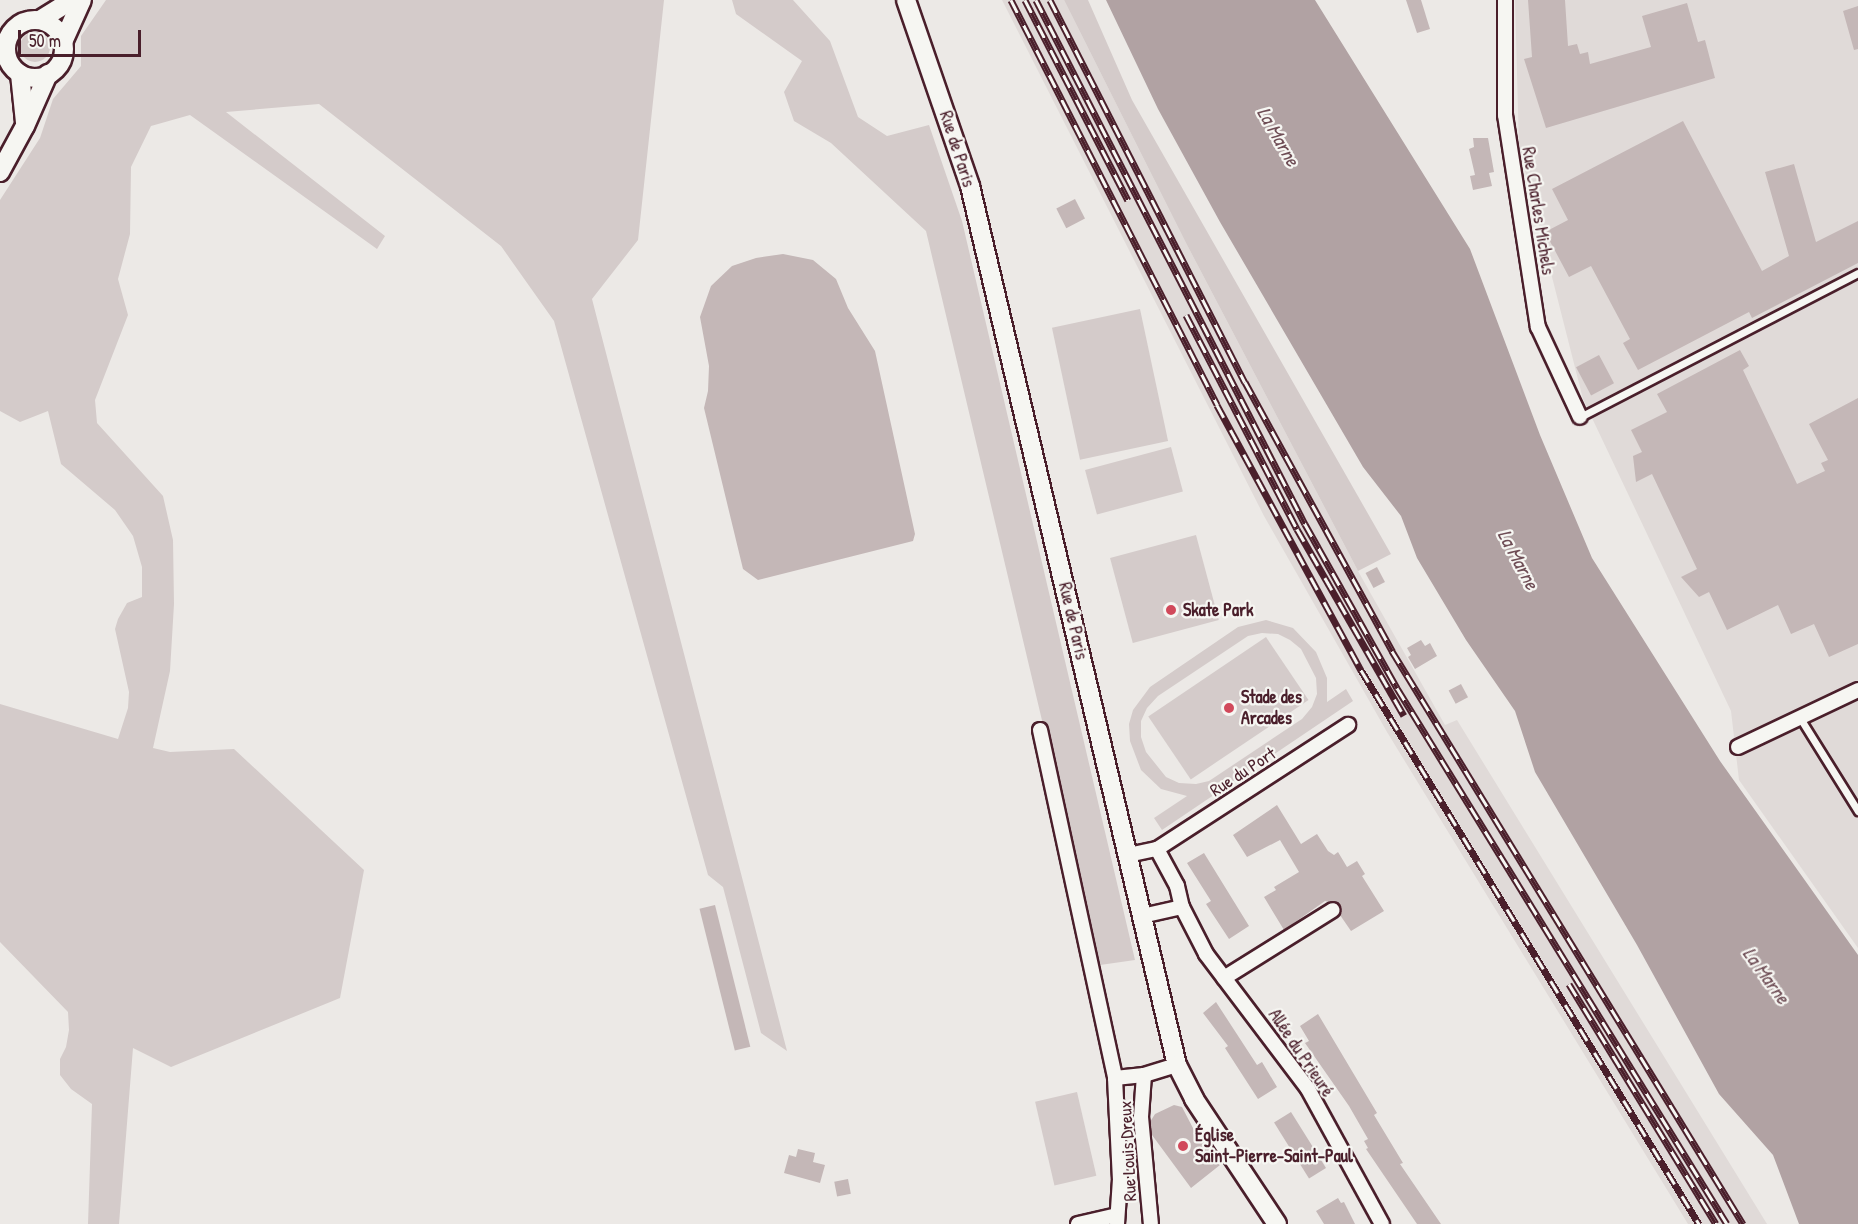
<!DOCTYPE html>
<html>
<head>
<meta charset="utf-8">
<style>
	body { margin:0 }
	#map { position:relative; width:1858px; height:1224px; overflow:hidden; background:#ece9e6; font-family:"Patrick Hand",sans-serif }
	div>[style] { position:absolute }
	.built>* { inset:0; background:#e0dad8 }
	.green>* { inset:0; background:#d4cbca; transform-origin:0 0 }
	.round { border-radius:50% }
	.water>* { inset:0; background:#b1a2a3 }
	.building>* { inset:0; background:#c4b7b7; transform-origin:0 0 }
	.roads { filter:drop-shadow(2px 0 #4a1f2b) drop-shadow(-2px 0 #4a1f2b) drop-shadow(0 2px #4a1f2b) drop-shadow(0 -2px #4a1f2b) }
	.lane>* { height:7px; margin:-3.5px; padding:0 3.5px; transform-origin:3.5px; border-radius:3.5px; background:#f6f6f2 }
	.street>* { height:14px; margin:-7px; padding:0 7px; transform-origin:7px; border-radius:7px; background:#f6f6f2 }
	.secondary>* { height:18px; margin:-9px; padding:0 9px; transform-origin:9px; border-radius:9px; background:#f6f6f2 }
	.secondary>.ring { margin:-9px; padding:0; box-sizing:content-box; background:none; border:18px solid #f6f6f2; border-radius:50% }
	.rail>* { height:7px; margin-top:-3.5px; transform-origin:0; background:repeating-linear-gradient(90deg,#f6f6f2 0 14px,#4a1f2b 0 28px); box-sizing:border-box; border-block:2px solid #4a1f2b }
	.dots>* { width:16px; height:16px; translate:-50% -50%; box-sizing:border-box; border:3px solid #f6f6f2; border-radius:50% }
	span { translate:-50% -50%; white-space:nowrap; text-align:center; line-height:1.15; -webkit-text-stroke:4.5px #f6f6f2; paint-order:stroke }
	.street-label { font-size:18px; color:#4a1f2b }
	.poi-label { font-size:18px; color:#4a1f2b; font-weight:700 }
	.left { translate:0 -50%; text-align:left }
	.water-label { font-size:20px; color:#6e4d55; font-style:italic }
	.scale { position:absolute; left:18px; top:30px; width:123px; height:27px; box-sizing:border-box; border:3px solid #4a1f2b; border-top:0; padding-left:8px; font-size:18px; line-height:21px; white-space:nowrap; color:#4a1f2b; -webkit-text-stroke:4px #f6f6f2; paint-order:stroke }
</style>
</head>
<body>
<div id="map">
	<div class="built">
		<div style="clip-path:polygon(1002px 0,1064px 0,1186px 243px,1358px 571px,1445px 725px,1457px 720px,1767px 1224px,1688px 1224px,1387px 732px,1264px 516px)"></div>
		<div style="clip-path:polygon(1515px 0,1858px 0,1858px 948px,1739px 780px,1731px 711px,1583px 399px,1519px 147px)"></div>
	</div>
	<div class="green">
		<div style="clip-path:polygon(106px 0,664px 0,638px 240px,592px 299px,787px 1051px,761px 1033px,723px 887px,708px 875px,554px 321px,501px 246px,319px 104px,226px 112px,385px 236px,377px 249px,190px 115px,151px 126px,131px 167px,130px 234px,118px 279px,128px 315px,95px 400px,97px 423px,163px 496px,173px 540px,174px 604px,170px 671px,153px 748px,170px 752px,234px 749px,364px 870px,340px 998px,171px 1067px,133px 1048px,119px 1224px,88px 1224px,92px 1104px,71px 1089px,60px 1075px,60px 1059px,66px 1047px,69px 1030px,68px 1012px,0 942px,0 704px,118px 739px,128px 708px,129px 692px,115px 629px,118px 619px,127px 603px,142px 597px,142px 567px,133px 536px,115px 510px,61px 464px,48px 411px,20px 422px,0 411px,0 200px,40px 138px,53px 99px,81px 66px,81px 36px)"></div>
		<div style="clip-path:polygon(732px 0,793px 0,830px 41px,858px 117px,887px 136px,929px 125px,962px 221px,1135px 960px,1100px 965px,926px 231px,831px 143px,794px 121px,784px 92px,802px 61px,736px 14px)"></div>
		<div style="clip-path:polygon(1064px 0,1088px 0,1132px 100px,1391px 554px,1358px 571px,1186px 243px)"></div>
		<div class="round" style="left:20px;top:32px;width:30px;height:30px"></div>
		<div style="left:1140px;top:309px;width:135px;height:90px;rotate:78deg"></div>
		<div style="left:1171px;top:447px;width:46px;height:89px;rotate:75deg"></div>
		<div style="left:1196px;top:535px;width:88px;height:89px;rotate:75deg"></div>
		<div style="clip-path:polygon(evenodd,1266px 620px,1293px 628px,1316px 652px,1327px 678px,1327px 702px,1346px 689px,1353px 701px,1162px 830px,1154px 818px,1187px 796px,1161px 789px,1141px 770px,1130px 741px,1129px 724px,1133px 710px,1150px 687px,1238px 627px,1266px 620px,1262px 633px,1278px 634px,1290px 640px,1301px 649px,1316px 678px,1317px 694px,1312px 707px,1302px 719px,1209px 781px,1196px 784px,1179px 783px,1166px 777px,1146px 752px,1141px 737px,1141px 721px,1147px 708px,1158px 696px,1248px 636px,1262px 633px)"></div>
		<div style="left:1266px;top:637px;width:76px;height:142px;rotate:56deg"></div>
		<div style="left:1077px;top:1092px;width:86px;height:43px;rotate:77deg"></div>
	</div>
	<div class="water">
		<div style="clip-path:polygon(1106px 0,1315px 0,1470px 249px,1540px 435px,1592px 558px,1720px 761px,1858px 955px,1858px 1224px,1799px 1224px,1773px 1155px,1719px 1094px,1637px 945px,1535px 772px,1515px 711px,1466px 640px,1417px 558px,1401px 516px,1363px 467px,1220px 222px,1158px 109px)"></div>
	</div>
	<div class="building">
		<div style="clip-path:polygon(1406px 0,1421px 0,1430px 29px,1417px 33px)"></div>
		<div style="clip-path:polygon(1528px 0,1565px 0,1568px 46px,1577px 44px,1580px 54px,1588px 52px,1590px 64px,1651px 47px,1642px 16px,1687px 3px,1698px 42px,1705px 40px,1715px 78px,1546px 128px,1524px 59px,1532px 57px)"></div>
		<div style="clip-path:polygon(1858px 6px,1858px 49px,1854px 50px,1843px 11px)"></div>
		<div style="clip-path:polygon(1683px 121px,1762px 271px,1789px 256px,1765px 172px,1794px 164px,1816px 242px,1858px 221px,1858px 263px,1752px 318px,1749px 312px,1638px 370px,1623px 343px,1630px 339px,1591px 266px,1569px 277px,1545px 232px,1568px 220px,1552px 189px)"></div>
		<div style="clip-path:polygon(1473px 138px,1488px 138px,1494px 172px,1489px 173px,1492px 186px,1473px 190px,1470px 176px,1475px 175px,1469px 149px,1474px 147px)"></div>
		<div style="left:1075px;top:199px;width:22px;height:21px;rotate:63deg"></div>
		<div style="clip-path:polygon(783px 254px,813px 260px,836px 279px,848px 308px,875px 351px,915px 534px,913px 541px,758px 580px,743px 569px,704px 408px,708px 391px,709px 366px,700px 317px,711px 286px,732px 266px,756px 258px)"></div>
		<div style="clip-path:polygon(1740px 350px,1749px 366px,1743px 370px,1797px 484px,1825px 471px,1821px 463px,1828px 460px,1809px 424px,1858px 398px,1858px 644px,1829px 657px,1814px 624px,1791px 634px,1778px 605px,1727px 630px,1709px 592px,1699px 597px,1681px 577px,1697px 569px,1652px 474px,1636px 482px,1633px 456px,1642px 452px,1631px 430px,1667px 412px,1657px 394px)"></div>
		<div style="left:1599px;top:355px;width:32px;height:26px;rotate:62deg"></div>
		<div style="left:1377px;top:567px;width:17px;height:13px;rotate:62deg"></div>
		<div style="clip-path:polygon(1421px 640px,1425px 646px,1430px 643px,1437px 656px,1415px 669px,1408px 657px,1411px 655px,1407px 648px)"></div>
		<div style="left:1461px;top:684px;width:15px;height:14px;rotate:62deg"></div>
		<div style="clip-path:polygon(1277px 805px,1301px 844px,1317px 834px,1328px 851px,1334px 855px,1338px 852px,1347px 867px,1357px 861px,1365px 874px,1362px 876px,1384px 911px,1351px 931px,1340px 915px,1340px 905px,1325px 901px,1284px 930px,1264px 897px,1276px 890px,1274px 887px,1299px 872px,1280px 840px,1247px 857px,1233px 835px)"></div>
		<div style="clip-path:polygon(1204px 853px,1249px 926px,1229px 939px,1206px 904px,1211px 901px,1187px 863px)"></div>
		<div style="left:715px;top:905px;width:146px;height:16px;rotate:76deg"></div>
		<div style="clip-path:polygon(1216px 1002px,1257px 1065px,1262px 1062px,1277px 1087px,1258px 1099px,1225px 1048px,1228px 1046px,1203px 1013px)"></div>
		<div style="clip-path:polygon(1318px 1014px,1377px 1113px,1374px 1115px,1403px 1163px,1400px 1164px,1441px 1224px,1417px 1224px,1366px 1149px,1368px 1148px,1364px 1141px,1368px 1139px,1349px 1106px,1305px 1043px,1309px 1041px,1300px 1026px)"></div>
		<div style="clip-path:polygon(1174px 1105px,1182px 1107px,1194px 1130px,1197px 1128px,1212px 1151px,1209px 1153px,1220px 1165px,1191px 1188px,1152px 1135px,1150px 1122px,1155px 1114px)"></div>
		<div style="left:1291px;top:1112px;width:66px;height:20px;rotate:58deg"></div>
		<div style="clip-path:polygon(798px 1149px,815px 1153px,813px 1162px,825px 1165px,820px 1183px,784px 1173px,789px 1155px,796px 1157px)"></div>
		<div style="left:848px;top:1179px;width:15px;height:14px;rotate:79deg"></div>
		<div style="clip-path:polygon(1338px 1198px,1341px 1203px,1344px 1202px,1355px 1224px,1324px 1224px,1316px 1211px)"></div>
	</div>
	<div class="roads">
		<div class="lane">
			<div style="left:1580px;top:417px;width:313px;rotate:-27.4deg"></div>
			<div style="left:1800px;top:718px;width:110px;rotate:58.1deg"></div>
		</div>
		<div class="street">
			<div style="left:1505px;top:0;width:115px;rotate:90deg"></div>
			<div style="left:1505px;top:115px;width:215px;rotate:81.2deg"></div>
			<div style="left:1538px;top:327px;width:99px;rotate:65deg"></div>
			<div style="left:1040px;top:730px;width:356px;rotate:77.8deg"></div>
			<div style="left:1115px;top:1078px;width:101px;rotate:87.2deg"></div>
			<div style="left:1120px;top:1179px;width:45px;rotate:93.8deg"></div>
			<div style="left:1738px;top:747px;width:133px;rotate:-25.4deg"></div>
			<div style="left:1157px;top:849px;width:228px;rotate:-33deg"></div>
			<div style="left:1128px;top:855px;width:30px;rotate:-12deg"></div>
			<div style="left:1157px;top:849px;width:42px;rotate:61.6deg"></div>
			<div style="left:1177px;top:886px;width:22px;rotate:77deg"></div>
			<div style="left:1182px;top:907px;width:53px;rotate:62.9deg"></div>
			<div style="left:1206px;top:954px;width:169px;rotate:52.9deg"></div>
			<div style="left:1308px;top:1089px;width:154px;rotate:61.3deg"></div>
			<div style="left:1142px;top:916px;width:41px;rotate:-12.7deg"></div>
			<div style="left:1224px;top:978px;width:128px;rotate:-32deg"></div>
			<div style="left:1144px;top:1075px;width:42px;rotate:94.1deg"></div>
			<div style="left:1141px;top:1117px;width:107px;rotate:84.7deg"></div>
			<div style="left:1115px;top:1078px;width:29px;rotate:-6deg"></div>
			<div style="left:1144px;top:1075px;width:34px;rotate:-17deg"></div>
			<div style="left:1078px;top:1224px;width:39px;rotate:-13deg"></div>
		</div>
		<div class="secondary">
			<div style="left:906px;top:0;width:197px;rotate:71deg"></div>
			<div style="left:970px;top:186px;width:903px;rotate:76.75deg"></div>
			<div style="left:1177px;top:1065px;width:38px;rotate:63deg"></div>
			<div style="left:1194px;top:1099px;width:150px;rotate:56.4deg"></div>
			<div style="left:40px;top:20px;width:38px;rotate:-32deg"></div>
			<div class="ring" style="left:6px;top:20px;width:40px;height:40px"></div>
			<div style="left:63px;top:42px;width:46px;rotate:-65.7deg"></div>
			<div style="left:20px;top:74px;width:48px;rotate:84.1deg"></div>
			<div style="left:0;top:172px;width:52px;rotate:-61.5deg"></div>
			<div style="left:25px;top:126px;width:57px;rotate:-66.1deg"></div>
		</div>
	</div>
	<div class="rail">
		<div style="left:1011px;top:0;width:454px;rotate:63deg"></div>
		<div style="left:1217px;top:405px;width:302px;rotate:61.5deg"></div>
		<div style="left:1361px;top:670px;width:649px;rotate:58.61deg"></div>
		<div style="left:1025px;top:0;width:225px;rotate:62.8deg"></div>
		<div style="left:1036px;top:0;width:589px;rotate:62.83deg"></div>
		<div style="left:1305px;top:524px;width:188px;rotate:60.7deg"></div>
		<div style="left:1397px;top:688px;width:629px;rotate:58.38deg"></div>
		<div style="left:1050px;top:0;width:429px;rotate:63deg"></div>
		<div style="left:1245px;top:382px;width:307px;rotate:61.3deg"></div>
		<div style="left:1392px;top:651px;width:672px;rotate:58.51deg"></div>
		<div style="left:1186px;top:315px;width:241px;rotate:62.6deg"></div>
		<div style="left:1297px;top:529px;width:215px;rotate:60.2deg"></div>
		<div style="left:1569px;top:984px;width:281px;rotate:58.5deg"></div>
	</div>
	<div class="dots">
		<div style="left:1171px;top:610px;background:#d1495b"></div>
		<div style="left:1229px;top:708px;background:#d1495b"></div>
		<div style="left:1183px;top:1146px;background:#d1495b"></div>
	</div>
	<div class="street-label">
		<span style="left:957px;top:149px;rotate:72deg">Rue de Paris</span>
		<span style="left:1538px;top:211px;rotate:81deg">Rue Charles Michels</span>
		<span style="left:1073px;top:621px;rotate:77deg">Rue de Paris</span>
		<span style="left:1243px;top:772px;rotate:-33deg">Rue du Port</span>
		<span style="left:1301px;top:1053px;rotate:56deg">Allée du Prieuré</span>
		<span style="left:1128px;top:1151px;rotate:-93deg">Rue Louis Dreux</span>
	</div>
	<div class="poi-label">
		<span class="left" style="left:1183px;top:610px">Skate Park</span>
		<span class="left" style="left:1241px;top:708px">Stade des<br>Arcades</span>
		<span class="left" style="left:1195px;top:1146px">Église<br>Saint-Pierre-Saint-Paul</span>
	</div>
	<div class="water-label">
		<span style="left:1279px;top:136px;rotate:60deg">La Marne</span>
		<span style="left:1519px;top:559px;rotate:62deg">La Marne</span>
		<span style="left:1767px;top:975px;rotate:54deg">La Marne</span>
	</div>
	<div class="scale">50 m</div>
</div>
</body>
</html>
